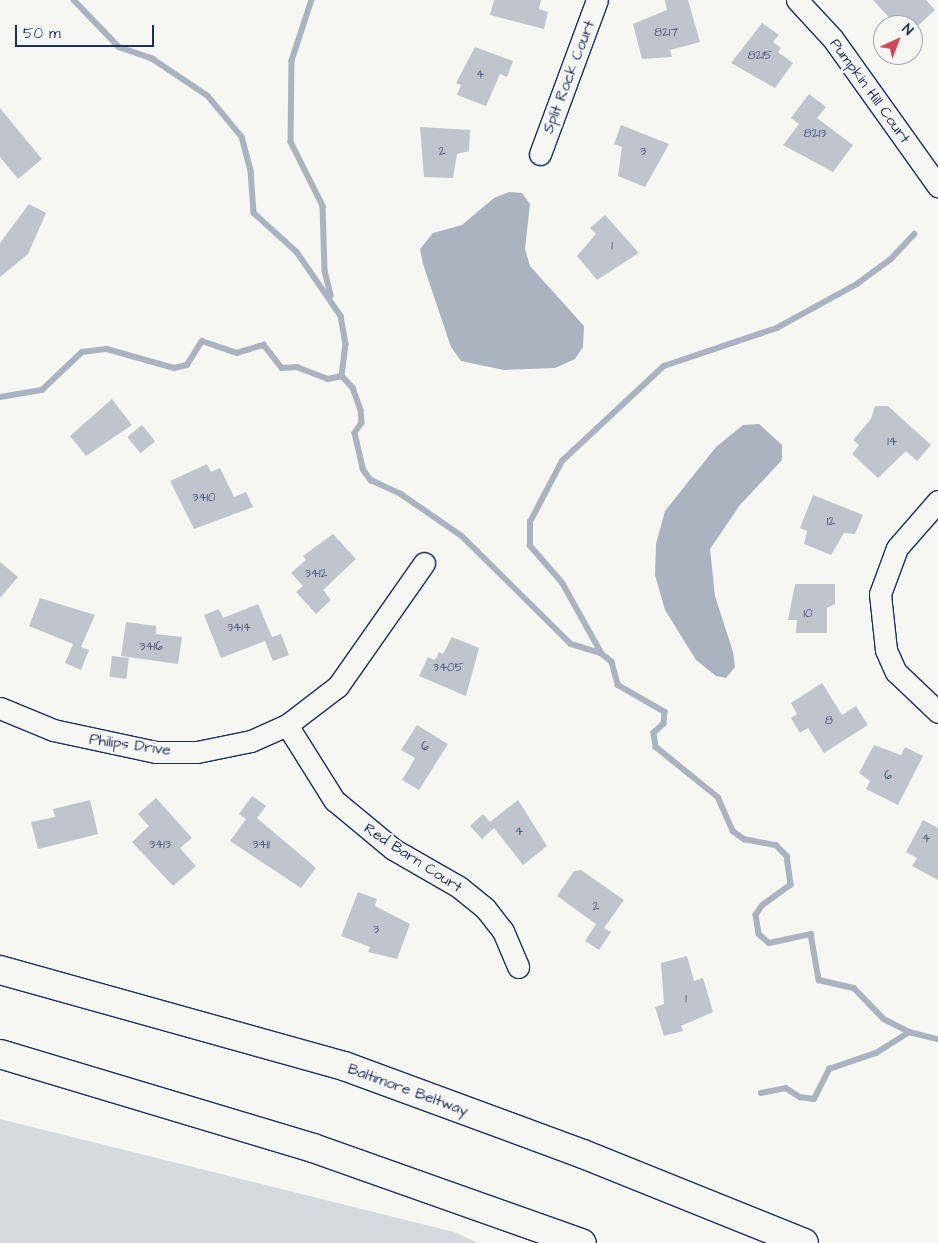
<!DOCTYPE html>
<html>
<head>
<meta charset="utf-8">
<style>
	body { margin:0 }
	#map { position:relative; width:938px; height:1243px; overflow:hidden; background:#f6f6f2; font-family:"Architects Daughter",sans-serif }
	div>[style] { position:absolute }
	.green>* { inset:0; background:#d6d9dd }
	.water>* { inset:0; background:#abb2c0 }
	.stream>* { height:5.5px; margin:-2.75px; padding:0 2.75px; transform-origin:2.75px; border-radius:2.75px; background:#abb2c0 }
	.building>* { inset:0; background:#c0c4cd; transform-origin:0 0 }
	.roads { filter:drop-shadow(1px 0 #1b2f5e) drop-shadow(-1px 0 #1b2f5e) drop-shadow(0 1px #1b2f5e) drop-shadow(0 -1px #1b2f5e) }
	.street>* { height:21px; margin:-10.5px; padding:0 10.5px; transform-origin:10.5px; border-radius:10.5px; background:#f6f6f2 }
	.highway>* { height:28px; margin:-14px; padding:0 14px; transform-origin:14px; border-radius:14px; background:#f6f6f2 }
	span { translate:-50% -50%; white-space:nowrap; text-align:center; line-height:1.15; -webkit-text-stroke:4px #f6f6f2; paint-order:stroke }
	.number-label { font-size:12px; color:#44547a }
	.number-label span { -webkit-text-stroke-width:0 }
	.street-label { font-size:15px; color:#1b2f5e }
	.north { position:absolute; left:873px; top:15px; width:50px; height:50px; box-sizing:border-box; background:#f6f6f2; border:1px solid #9ea6b7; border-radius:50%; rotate:43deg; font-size:14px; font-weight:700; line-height:20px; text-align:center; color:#1b2f5e }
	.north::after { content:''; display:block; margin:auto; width:18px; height:22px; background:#d1495b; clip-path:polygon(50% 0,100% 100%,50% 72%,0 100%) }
	.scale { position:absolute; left:15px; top:25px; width:139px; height:22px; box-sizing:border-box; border:2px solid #1b2f5e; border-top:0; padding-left:6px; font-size:15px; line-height:18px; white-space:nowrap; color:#1b2f5e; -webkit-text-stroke:4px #f6f6f2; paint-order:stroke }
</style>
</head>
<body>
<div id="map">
	<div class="green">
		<div style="clip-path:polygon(0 1119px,454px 1232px,478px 1243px,0 1243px)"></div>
	</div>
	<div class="water">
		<div style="clip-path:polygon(509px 192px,522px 193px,530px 204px,525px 249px,530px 266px,584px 326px,583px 347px,575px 359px,555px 368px,504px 370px,461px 361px,451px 347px,423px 264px,420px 249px,433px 233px,462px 225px,494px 198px)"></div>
		<div style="clip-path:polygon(759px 424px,782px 445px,782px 460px,740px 505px,710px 549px,715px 596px,733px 652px,735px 667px,726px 678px,716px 676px,696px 660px,665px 610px,655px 575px,656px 544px,665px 511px,716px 447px,743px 425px)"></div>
	</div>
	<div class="stream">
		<div style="left:74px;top:0;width:65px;rotate:46.2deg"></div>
		<div style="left:119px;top:47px;width:36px;rotate:19deg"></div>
		<div style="left:153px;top:59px;width:66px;rotate:33.9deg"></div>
		<div style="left:208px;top:96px;width:53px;rotate:50.3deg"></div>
		<div style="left:242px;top:137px;width:35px;rotate:75deg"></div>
		<div style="left:251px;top:171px;width:42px;rotate:85.9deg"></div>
		<div style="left:254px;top:213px;width:58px;rotate:42.2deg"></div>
		<div style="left:297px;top:252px;width:78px;rotate:55.5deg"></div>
		<div style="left:341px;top:316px;width:28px;rotate:80deg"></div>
		<div style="left:346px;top:344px;width:32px;rotate:97deg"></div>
		<div style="left:342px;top:376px;width:16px;rotate:47deg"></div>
		<div style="left:353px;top:388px;width:23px;rotate:70deg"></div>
		<div style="left:361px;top:410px;width:13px;rotate:86deg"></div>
		<div style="left:362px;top:423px;width:12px;rotate:125deg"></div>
		<div style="left:355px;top:433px;width:37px;rotate:77deg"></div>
		<div style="left:363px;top:469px;width:14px;rotate:54deg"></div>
		<div style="left:371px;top:480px;width:33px;rotate:25deg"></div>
		<div style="left:401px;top:494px;width:74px;rotate:34.5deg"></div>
		<div style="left:462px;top:536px;width:153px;rotate:44.7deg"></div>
		<div style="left:571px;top:644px;width:31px;rotate:17deg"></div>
		<div style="left:601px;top:653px;width:14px;rotate:39deg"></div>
		<div style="left:612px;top:662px;width:24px;rotate:75deg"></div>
		<div style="left:618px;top:685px;width:54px;rotate:29.9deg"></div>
		<div style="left:665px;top:712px;width:12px;rotate:95deg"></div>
		<div style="left:664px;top:724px;width:13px;rotate:138deg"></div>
		<div style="left:654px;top:733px;width:14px;rotate:82deg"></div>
		<div style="left:656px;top:747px;width:80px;rotate:38.9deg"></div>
		<div style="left:718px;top:797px;width:37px;rotate:66deg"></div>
		<div style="left:733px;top:831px;width:14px;rotate:36deg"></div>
		<div style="left:744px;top:839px;width:33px;rotate:11deg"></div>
		<div style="left:776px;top:845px;width:16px;rotate:45deg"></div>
		<div style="left:787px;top:856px;width:29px;rotate:82deg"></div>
		<div style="left:791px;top:885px;width:34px;rotate:144deg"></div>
		<div style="left:763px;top:905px;width:12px;rotate:125deg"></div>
		<div style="left:756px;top:915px;width:19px;rotate:81deg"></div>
		<div style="left:759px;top:934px;width:13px;rotate:42deg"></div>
		<div style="left:769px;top:943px;width:43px;rotate:-12.1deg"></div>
		<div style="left:811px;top:934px;width:47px;rotate:80.1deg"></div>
		<div style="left:819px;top:980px;width:36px;rotate:13deg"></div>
		<div style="left:854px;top:988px;width:43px;rotate:45.9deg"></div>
		<div style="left:884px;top:1019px;width:28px;rotate:27deg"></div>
		<div style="left:909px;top:1032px;width:30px;rotate:14deg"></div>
		<div style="left:312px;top:0;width:64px;rotate:108.2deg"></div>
		<div style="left:292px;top:61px;width:81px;rotate:90.7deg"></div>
		<div style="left:291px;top:142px;width:72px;rotate:63.4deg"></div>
		<div style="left:323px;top:206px;width:65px;rotate:88.2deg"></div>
		<div style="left:325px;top:271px;width:25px;rotate:76deg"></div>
		<div style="left:0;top:397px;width:43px;rotate:-9.5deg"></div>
		<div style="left:42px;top:390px;width:55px;rotate:-43.5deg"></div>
		<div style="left:82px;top:352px;width:25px;rotate:-7deg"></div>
		<div style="left:107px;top:349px;width:70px;rotate:15.8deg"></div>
		<div style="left:174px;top:368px;width:13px;rotate:-13deg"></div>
		<div style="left:187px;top:365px;width:28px;rotate:-58deg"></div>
		<div style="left:202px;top:341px;width:37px;rotate:19deg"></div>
		<div style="left:237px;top:353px;width:28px;rotate:-17deg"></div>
		<div style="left:264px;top:345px;width:29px;rotate:52deg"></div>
		<div style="left:282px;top:368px;width:15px;rotate:-4deg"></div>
		<div style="left:297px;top:367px;width:33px;rotate:21deg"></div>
		<div style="left:328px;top:379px;width:14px;rotate:-12deg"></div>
		<div style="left:601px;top:653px;width:80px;rotate:-119.1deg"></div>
		<div style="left:562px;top:583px;width:49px;rotate:-130.9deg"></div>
		<div style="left:530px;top:546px;width:24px;rotate:-90deg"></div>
		<div style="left:530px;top:522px;width:69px;rotate:-62.3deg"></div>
		<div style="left:562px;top:461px;width:139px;rotate:-43deg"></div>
		<div style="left:664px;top:366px;width:119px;rotate:-18.6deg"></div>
		<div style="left:777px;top:328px;width:91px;rotate:-28.8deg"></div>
		<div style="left:857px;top:284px;width:42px;rotate:-36.3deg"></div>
		<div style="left:891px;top:259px;width:34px;rotate:-47deg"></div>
		<div style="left:761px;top:1093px;width:25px;rotate:-11deg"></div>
		<div style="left:786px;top:1088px;width:17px;rotate:33deg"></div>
		<div style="left:800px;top:1097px;width:14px;rotate:8deg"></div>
		<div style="left:814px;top:1099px;width:34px;rotate:-63deg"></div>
		<div style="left:829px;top:1069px;width:50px;rotate:-18.8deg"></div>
		<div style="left:876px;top:1053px;width:39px;rotate:-32deg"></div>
	</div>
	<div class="building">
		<div style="clip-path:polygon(494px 0,541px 0,539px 9px,548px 12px,544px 29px,490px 15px)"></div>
		<div style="clip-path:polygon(665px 0,688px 0,700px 42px,670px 50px,672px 57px,642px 59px,633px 24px,667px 10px)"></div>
		<div style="clip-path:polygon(873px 0,926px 0,935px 10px,919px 25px,896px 25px)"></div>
		<div style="clip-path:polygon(762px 23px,779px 35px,773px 42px,781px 48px,778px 52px,793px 63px,775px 88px,731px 63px)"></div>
		<div style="clip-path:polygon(475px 47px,513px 61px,507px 77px,500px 74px,486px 106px,457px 95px,461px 85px,456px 83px)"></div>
		<div style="clip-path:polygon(809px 94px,826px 107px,817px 118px,853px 145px,833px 172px,783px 145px,799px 124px,791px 118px)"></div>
		<div style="clip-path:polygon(0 108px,42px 159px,18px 179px,0 157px)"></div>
		<div style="clip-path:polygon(621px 125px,669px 144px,645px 187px,618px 176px,622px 147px,614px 144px)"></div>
		<div style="clip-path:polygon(420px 127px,470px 130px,469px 151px,457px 154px,453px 178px,424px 177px)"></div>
		<div style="clip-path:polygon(29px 204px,46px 213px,28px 254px,0 277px,0 243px)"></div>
		<div style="clip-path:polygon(605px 215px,639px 253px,597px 280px,577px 256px,596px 234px,590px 228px)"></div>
		<div style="clip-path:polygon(112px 399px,132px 425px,86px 456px,70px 436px)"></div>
		<div style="clip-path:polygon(875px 406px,888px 406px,931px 445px,917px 461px,906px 451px,878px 478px,852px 454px,859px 445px,853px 440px,871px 419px)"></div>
		<div style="left:142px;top:425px;width:21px;height:19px;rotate:51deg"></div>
		<div style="clip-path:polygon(207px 464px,211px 472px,220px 468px,234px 497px,246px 492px,253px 507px,194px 529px,170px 481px)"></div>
		<div style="clip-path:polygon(813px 495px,863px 515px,855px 534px,844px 533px,831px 555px,804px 544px,807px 531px,800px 528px)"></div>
		<div style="clip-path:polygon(333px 534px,356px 559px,323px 590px,331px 600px,316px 614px,296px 592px,303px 586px,291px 573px,306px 560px,303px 556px)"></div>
		<div style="clip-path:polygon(0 562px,18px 577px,0 598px)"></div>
		<div style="clip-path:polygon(795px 584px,835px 584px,835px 604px,827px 608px,827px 633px,796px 633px,797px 620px,788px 620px)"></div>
		<div style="clip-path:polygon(40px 598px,95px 615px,81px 647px,89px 650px,81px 670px,65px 663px,73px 644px,29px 626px)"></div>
		<div style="clip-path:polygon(258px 604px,272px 637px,281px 634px,289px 655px,273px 661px,265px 641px,221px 658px,204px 615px,219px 609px,223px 618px)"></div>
		<div style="clip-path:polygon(126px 622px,156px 626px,156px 634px,182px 637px,178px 664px,121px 656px)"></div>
		<div style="clip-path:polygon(452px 637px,479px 648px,466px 696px,419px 676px,428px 657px,435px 660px,439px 652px,443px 654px)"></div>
		<div style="left:112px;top:656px;width:17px;height:21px;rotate:7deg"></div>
		<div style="clip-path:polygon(822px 683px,842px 715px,856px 706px,868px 725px,824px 753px,808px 728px,800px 733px,791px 718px,797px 714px,791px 703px)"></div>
		<div style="clip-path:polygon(417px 725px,448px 744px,419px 790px,402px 780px,415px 758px,401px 750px)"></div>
		<div style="clip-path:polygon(874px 745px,901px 755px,905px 747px,923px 756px,898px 805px,866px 789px,870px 781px,859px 773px)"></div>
		<div style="clip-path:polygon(252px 796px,266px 806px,257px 818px,316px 868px,301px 888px,230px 841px,246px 819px,239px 814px)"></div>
		<div style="clip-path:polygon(156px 798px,192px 838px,180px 848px,196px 866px,173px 886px,132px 842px,149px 826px,138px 814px)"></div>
		<div style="clip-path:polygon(90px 800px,98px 834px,38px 849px,31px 822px,55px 817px,53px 809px)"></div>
		<div style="clip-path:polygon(518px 800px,547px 846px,523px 865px,494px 828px,482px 839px,470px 826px,483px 814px,490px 822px)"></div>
		<div style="clip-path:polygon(923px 820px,938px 828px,938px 880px,912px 866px,917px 858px,906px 852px)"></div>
		<div style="clip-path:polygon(581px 870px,624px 900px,604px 928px,611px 932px,599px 950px,585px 941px,596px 924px,557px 896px,574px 871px)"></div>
		<div style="clip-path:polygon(358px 892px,377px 899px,375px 906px,410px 924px,397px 959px,368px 952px,370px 947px,341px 936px)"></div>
		<div style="clip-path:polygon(687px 956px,694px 981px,703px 978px,713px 1012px,681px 1026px,683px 1031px,664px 1036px,655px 1007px,664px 1004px,661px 963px)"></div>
	</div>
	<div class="roads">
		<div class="street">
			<div style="left:797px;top:0;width:53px;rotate:47.3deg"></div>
			<div style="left:833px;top:39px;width:181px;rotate:54.5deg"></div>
			<div style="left:540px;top:154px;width:164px;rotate:-69.7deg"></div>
			<div style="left:938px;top:501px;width:62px;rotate:131.1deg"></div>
			<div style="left:897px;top:548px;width:49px;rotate:110.3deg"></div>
			<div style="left:880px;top:594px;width:56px;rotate:83.9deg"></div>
			<div style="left:886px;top:650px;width:24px;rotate:66deg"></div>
			<div style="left:896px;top:672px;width:58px;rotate:43.6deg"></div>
			<div style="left:0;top:708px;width:57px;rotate:22.5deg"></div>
			<div style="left:53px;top:730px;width:105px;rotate:12.1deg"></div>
			<div style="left:156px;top:752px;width:41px"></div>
			<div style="left:197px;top:752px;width:55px;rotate:-11.5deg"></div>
			<div style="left:251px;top:741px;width:39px;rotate:-24deg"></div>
			<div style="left:287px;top:725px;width:64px;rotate:-37.4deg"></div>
			<div style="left:338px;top:686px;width:150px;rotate:-55deg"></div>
			<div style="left:287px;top:725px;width:89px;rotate:57.9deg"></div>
			<div style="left:334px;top:800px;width:77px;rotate:39.7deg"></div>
			<div style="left:393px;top:849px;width:76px;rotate:29.9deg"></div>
			<div style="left:459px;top:887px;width:33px;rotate:39deg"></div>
			<div style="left:485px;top:908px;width:29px;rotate:52deg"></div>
			<div style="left:503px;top:931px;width:39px;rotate:67deg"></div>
		</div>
		<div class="highway">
			<div style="left:0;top:970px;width:357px;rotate:15.6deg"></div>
			<div style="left:344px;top:1066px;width:255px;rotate:20.2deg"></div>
			<div style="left:583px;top:1154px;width:238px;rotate:21.9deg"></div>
			<div style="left:0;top:1054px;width:327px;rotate:16.7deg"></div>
			<div style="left:313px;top:1148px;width:285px;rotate:19.5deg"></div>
		</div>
	</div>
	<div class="number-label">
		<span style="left:666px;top:33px">8217</span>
		<span style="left:760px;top:56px">8215</span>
		<span style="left:480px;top:75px">4</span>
		<span style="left:815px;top:134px">8213</span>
		<span style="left:442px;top:152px">2</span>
		<span style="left:643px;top:152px">3</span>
		<span style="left:612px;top:246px">1</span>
		<span style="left:892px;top:442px">14</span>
		<span style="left:204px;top:498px">3410</span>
		<span style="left:831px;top:522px">12</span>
		<span style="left:316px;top:574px">3412</span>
		<span style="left:808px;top:614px">10</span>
		<span style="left:239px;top:628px">3414</span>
		<span style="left:151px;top:647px">3416</span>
		<span style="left:448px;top:668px">3405</span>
		<span style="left:829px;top:721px">8</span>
		<span style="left:425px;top:747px">6</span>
		<span style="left:888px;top:776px">6</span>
		<span style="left:519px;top:832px">4</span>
		<span style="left:926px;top:839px">4</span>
		<span style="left:160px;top:845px">3413</span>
		<span style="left:261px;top:845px">3411</span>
		<span style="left:596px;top:907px">2</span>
		<span style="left:376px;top:930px">3</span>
		<span style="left:686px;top:999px">1</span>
	</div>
	<div class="street-label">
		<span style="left:569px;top:77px;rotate:-69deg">Split Rock Court</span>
		<span style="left:870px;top:91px;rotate:54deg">Pumpkin Hill Court</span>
		<span style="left:130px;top:745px;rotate:8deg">Philips Drive</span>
		<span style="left:413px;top:858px;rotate:33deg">Red Barn Court</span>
		<span style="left:408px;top:1090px;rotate:20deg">Baltimore Beltway</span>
	</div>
	<div class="north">N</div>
	<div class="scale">50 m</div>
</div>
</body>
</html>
